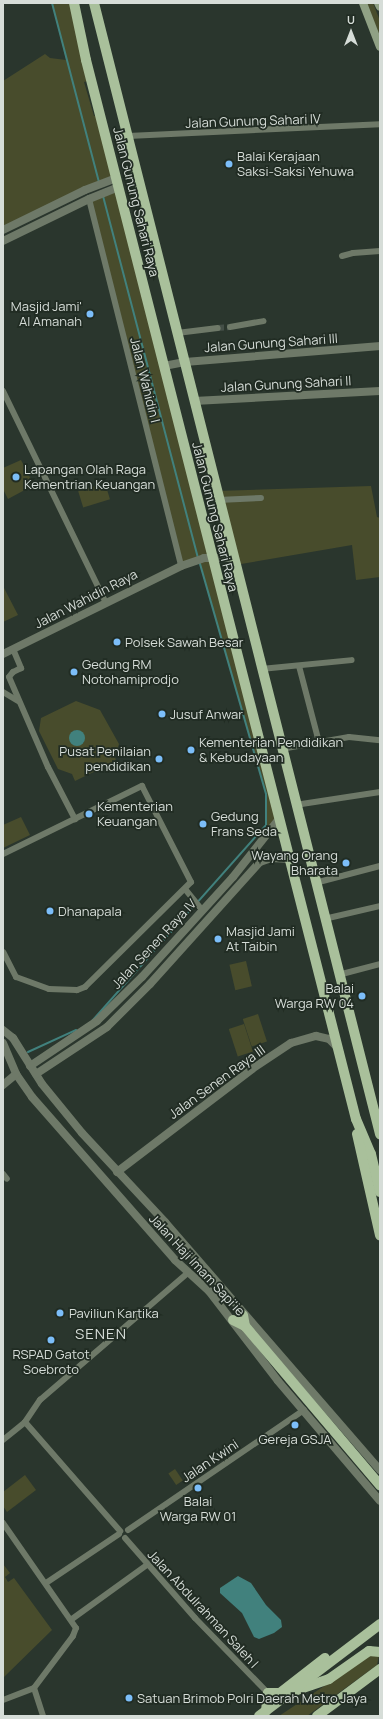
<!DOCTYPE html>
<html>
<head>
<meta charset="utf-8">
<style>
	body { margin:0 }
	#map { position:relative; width:383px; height:1719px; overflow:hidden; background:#2a362d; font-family:Manrope,sans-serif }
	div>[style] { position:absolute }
	.green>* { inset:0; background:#484c2c; transform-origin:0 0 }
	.water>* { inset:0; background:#41817d }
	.round { border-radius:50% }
	.stream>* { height:2px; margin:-1px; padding:0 1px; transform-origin:1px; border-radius:1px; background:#41817d }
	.minor-tunnel>* { height:6px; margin-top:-3px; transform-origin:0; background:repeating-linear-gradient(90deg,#444f47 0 6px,transparent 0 9px) }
	.minor>* { height:6px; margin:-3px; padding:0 3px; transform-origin:3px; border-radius:3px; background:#6e7968 }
	.tertiary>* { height:8px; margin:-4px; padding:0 4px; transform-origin:4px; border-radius:4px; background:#6e7968 }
	.secondary>* { height:8px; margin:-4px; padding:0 4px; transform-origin:4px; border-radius:4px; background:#90a185 }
	.primary>* { height:10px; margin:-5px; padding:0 5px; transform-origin:5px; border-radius:5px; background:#a9c09b }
	.dots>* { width:11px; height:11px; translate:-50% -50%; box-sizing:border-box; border:2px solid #212c23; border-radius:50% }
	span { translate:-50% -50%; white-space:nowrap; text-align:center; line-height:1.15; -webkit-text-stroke:3.5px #212c23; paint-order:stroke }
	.street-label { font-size:13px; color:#d6ddd8 }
	.poi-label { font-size:13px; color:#d6ddd8 }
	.left { translate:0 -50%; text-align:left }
	.right { translate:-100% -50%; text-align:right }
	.quarter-label { font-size:15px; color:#d6ddd8; letter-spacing:1px }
	.frame { position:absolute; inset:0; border:4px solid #d6ddd8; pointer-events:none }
	.north { position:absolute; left:331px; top:12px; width:40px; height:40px; -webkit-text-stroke:3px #212c23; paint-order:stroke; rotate:0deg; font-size:11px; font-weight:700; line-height:16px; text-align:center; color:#d6ddd8 }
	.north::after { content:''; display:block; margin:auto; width:14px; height:18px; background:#d6ddd8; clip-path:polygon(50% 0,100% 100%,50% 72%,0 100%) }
</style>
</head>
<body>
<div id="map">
	<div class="green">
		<div style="clip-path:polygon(52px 3px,74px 3px,91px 80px,84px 82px,94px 116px,100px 114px,116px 178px,3px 226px,3px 81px,45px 54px,50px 58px,66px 60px)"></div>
		<div style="clip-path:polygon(367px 3px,373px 3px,380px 21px,380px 37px)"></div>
		<div style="clip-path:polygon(119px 187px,279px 819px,270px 830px,266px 825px,266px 793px,199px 560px,181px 566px,89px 199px)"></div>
		<div style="clip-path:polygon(21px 460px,34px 485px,8px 499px,3px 489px,3px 468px)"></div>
		<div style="left:105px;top:483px;width:17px;height:28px;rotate:73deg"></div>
		<div style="clip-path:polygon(371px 486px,377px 517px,380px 518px,380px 577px,356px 580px,352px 545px,235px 565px,216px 491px)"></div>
		<div style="clip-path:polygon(3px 586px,18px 615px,3px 622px)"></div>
		<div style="clip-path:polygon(evenodd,76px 701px,100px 710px,119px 744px,115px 756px,116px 761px,75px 781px,72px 774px,58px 769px,39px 731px,41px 718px,76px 701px,76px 730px,84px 735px,84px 742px,79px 745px,72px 732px,76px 730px)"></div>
		<div style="clip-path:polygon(21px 817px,30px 835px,3px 848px,3px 825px)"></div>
		<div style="left:246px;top:961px;width:26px;height:17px;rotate:77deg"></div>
		<div style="left:258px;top:1014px;width:29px;height:16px;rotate:72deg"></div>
		<div style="left:244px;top:1024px;width:29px;height:16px;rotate:72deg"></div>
		<div style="left:175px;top:1469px;width:14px;height:8px;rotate:56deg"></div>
		<div style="clip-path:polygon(25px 1475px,36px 1490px,7px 1512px,3px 1506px,3px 1492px)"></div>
		<div style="clip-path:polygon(3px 1564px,10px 1573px,5px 1577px,8px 1582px,14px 1578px,52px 1630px,3px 1678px)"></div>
		<div style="clip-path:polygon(371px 1655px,379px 1655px,377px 1665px,307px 1716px,279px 1716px)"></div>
	</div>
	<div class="water">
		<div class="round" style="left:69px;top:730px;width:16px;height:16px"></div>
		<div style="clip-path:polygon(238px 1576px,251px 1583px,266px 1605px,281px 1620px,282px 1627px,274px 1633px,259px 1639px,254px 1637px,242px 1613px,220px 1593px,220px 1588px)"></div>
	</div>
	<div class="stream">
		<div style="left:52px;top:3px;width:185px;rotate:75.3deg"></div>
		<div style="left:103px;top:196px;width:373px;rotate:75.3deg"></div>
		<div style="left:92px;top:1021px;width:262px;rotate:-48.4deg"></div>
		<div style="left:266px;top:825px;width:31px;rotate:-90deg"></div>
		<div style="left:266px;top:794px;width:242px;rotate:-106deg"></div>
		<div style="left:28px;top:1052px;width:53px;rotate:-24.6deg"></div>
	</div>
	<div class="minor-tunnel">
		<div style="left:218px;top:328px;width:12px;rotate:-5deg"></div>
	</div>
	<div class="minor">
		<div style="left:128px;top:136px;width:252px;rotate:-2.7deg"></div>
		<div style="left:89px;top:199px;width:378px;rotate:75.9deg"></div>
		<div style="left:342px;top:256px;width:11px;rotate:-15deg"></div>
		<div style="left:353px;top:253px;width:27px;rotate:-4deg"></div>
		<div style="left:230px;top:327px;width:34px;rotate:-10deg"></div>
		<div style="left:177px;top:333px;width:41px;rotate:-7deg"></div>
		<div style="left:3px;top:391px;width:236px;rotate:64.1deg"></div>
		<div style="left:218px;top:500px;width:43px;rotate:-2.7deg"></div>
		<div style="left:13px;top:649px;width:21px;rotate:67deg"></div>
		<div style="left:21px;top:668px;width:9px;rotate:153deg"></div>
		<div style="left:13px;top:672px;width:6px;rotate:129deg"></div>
		<div style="left:9px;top:677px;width:98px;rotate:66.6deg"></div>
		<div style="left:48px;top:767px;width:59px;rotate:62.6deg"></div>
		<div style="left:299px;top:666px;width:79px;rotate:75.3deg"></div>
		<div style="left:261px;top:669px;width:91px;rotate:-5.6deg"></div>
		<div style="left:3px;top:692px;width:17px;rotate:31deg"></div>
		<div style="left:281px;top:749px;width:69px;rotate:-10deg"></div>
		<div style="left:349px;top:737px;width:31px;rotate:6deg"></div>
		<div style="left:295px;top:805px;width:86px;rotate:-8.7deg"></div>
		<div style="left:3px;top:854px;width:155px;rotate:-26.1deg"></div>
		<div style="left:142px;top:786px;width:108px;rotate:63deg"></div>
		<div style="left:191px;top:882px;width:149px;rotate:135.3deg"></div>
		<div style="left:85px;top:987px;width:9px;rotate:159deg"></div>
		<div style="left:77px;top:990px;width:28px;rotate:-178deg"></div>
		<div style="left:49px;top:989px;width:35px;rotate:-160deg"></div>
		<div style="left:16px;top:977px;width:28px;rotate:-117deg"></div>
		<div style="left:315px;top:883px;width:67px;rotate:-14.7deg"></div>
		<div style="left:185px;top:889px;width:27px;rotate:51deg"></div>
		<div style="left:324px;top:919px;width:57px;rotate:-13.1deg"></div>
		<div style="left:338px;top:975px;width:43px;rotate:-14.7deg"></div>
		<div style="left:3px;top:1174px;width:6px;rotate:51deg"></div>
		<div style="left:25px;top:1422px;width:145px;rotate:48.9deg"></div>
		<div style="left:3px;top:1440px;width:28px;rotate:-39deg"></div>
		<div style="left:25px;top:1422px;width:27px;rotate:-56deg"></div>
		<div style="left:40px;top:1400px;width:196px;rotate:-40.7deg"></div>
		<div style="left:3px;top:1523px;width:128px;rotate:55.2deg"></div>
		<div style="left:76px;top:1628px;width:9px;rotate:111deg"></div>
		<div style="left:73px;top:1636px;width:65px;rotate:126.9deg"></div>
		<div style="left:34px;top:1688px;width:29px;rotate:72deg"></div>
		<div style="left:128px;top:1530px;width:213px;rotate:-34.3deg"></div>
		<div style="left:125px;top:1538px;width:106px;rotate:48.8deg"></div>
		<div style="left:195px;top:1618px;width:105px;rotate:45.8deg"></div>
		<div style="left:46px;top:1583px;width:88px;rotate:-33.9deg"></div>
		<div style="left:72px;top:1619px;width:92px;rotate:-35.8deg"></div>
		<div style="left:3px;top:1700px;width:33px;rotate:-21deg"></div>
	</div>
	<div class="tertiary">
		<div style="left:3px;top:230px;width:91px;rotate:-26deg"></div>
		<div style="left:85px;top:190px;width:33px;rotate:-21deg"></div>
		<div style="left:3px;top:241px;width:96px;rotate:-26deg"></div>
		<div style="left:89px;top:199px;width:32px;rotate:-22deg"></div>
		<div style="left:164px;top:366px;width:21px;rotate:-11deg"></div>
		<div style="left:185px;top:362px;width:196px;rotate:-4.7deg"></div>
		<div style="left:194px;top:401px;width:186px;rotate:-3.1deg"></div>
		<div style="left:3px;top:654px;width:199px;rotate:-26.3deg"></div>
		<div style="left:181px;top:566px;width:24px;rotate:-19deg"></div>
		<div style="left:204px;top:558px;width:29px"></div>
		<div style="left:3px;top:1030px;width:13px;rotate:39deg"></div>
		<div style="left:13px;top:1038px;width:54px;rotate:57.8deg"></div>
		<div style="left:42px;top:1084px;width:63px;rotate:50.8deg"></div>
		<div style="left:82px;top:1133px;width:122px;rotate:47deg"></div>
		<div style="left:165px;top:1222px;width:328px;rotate:49.1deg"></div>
		<div style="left:3px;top:1043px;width:34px;rotate:67deg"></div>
		<div style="left:16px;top:1074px;width:28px;rotate:55deg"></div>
		<div style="left:32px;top:1097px;width:217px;rotate:48.7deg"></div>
		<div style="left:175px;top:1260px;width:46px;rotate:42.4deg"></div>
		<div style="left:209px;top:1291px;width:113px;rotate:52.5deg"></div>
		<div style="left:278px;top:1381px;width:157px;rotate:49.6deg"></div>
		<div style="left:30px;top:1066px;width:81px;rotate:-33.9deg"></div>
		<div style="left:97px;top:1021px;width:63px;rotate:-44.4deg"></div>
		<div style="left:142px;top:977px;width:135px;rotate:-47.7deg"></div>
		<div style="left:233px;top:877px;width:74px;rotate:-51.6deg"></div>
		<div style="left:36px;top:1074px;width:85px;rotate:-33.5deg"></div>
		<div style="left:107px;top:1027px;width:61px;rotate:-45deg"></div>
		<div style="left:150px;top:984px;width:164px;rotate:-48deg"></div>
		<div style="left:260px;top:862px;width:12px;rotate:-20deg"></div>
		<div style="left:271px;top:858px;width:19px;rotate:3deg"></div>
		<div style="left:3px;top:1085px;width:17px;rotate:-40deg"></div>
		<div style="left:117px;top:1172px;width:170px;rotate:-37.3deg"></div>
		<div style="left:252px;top:1069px;width:47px;rotate:-33.7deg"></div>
		<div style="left:291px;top:1043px;width:26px;rotate:-16deg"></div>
		<div style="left:316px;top:1036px;width:13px;rotate:13deg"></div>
		<div style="left:329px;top:1039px;width:13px;rotate:45deg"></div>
	</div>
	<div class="secondary">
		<div style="left:363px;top:3px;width:47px;rotate:68.9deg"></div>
		<div style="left:378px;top:3px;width:4px;rotate:63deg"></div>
	</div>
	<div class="primary">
		<div style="left:74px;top:3px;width:58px;rotate:78.1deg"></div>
		<div style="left:86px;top:60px;width:1093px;rotate:75.7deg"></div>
		<div style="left:356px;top:1119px;width:38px;rotate:67deg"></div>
		<div style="left:371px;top:1154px;width:39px;rotate:77deg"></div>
		<div style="left:94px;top:3px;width:1167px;rotate:75.81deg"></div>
		<div style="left:357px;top:1134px;width:104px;rotate:77.2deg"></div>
		<div style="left:243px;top:1315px;width:11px;rotate:80deg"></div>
		<div style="left:233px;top:1320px;width:13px;rotate:27deg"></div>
		<div style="left:245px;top:1326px;width:209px;rotate:49.7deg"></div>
		<div style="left:297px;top:1690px;width:34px;rotate:-19deg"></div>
		<div style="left:329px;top:1679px;width:49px;rotate:-35deg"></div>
		<div style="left:369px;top:1651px;width:11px;rotate:5deg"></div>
		<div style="left:266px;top:1711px;width:18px;rotate:-84deg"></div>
		<div style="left:268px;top:1693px;width:12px"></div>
		<div style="left:280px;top:1693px;width:57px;rotate:-37.9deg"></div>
		<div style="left:259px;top:1716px;width:152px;rotate:-37.2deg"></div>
		<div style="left:317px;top:1716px;width:79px;rotate:-36.7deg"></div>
	</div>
	<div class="dots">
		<div style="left:229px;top:164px;background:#7cbef9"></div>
		<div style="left:90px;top:314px;background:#7cbef9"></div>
		<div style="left:16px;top:477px;background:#7cbef9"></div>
		<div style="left:117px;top:642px;background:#7cbef9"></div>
		<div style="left:74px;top:672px;background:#7cbef9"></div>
		<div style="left:162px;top:714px;background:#7cbef9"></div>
		<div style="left:191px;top:750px;background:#7cbef9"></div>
		<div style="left:159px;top:759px;background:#7cbef9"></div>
		<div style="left:89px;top:814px;background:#7cbef9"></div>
		<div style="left:203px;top:824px;background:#7cbef9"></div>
		<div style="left:346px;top:863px;background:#7cbef9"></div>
		<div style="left:50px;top:911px;background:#7cbef9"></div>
		<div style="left:218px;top:939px;background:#7cbef9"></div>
		<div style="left:362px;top:996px;background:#7cbef9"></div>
		<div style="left:60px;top:1313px;background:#7cbef9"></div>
		<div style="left:51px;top:1340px;background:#7cbef9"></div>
		<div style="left:295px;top:1425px;background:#7cbef9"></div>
		<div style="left:198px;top:1488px;background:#7cbef9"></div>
		<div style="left:129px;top:1698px;background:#7cbef9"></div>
	</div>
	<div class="street-label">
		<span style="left:253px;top:121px;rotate:-2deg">Jalan Gunung Sahari IV</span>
		<span style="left:136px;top:202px;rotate:76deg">Jalan Gunung Sahari Raya</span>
		<span style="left:271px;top:343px;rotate:-4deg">Jalan Gunung Sahari III</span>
		<span style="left:145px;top:380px;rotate:76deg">Jalan Wahidin I</span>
		<span style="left:286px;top:384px;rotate:-3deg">Jalan Gunung Sahari II</span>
		<span style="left:215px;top:517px;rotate:76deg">Jalan Gunung Sahari Raya</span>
		<span style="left:86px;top:599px;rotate:-27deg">Jalan Wahidin Raya</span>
		<span style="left:154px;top:944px;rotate:-47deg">Jalan Senen Raya IV</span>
		<span style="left:217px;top:1082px;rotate:-36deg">Jalan Senen Raya III</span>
		<span style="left:197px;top:1265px;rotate:47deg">Jalan Haji Imam Sapi'ie</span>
		<span style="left:210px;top:1461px;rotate:-34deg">Jalan Kwini</span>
		<span style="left:203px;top:1609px;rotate:47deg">Jalan Abdulrahman Saleh I</span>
	</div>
	<div class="poi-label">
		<span class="left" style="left:237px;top:164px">Balai Kerajaan<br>Saksi-Saksi Yehuwa</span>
		<span class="right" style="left:82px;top:314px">Masjid Jami'<br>Al Amanah</span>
		<span class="left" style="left:24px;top:477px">Lapangan Olah Raga<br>Kementrian Keuangan</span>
		<span class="left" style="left:125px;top:642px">Polsek Sawah Besar</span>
		<span class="left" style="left:82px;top:672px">Gedung RM<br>Notohamiprodjo</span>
		<span class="left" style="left:170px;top:714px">Jusuf Anwar</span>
		<span class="left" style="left:199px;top:750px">Kementerian Pendidikan<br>&amp; Kebudayaan</span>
		<span class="right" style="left:151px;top:759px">Pusat Penilaian<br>pendidikan</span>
		<span class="left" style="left:97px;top:814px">Kementerian<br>Keuangan</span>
		<span class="left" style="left:211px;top:824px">Gedung<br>Frans Seda</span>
		<span class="right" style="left:338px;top:863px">Wayang Orang<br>Bharata</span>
		<span class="left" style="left:58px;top:911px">Dhanapala</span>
		<span class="left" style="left:226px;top:939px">Masjid Jami<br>At Taibin</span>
		<span class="right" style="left:354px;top:996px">Balai<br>Warga RW 04</span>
		<span class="left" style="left:69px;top:1313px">Paviliun Kartika</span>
		<span style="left:51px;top:1362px">RSPAD Gatot<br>Soebroto</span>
		<span style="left:295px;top:1439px">Gereja GSJA</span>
		<span style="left:198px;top:1509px">Balai<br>Warga RW 01</span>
		<span class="left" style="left:137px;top:1698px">Satuan Brimob Polri Daerah Metro Jaya</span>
	</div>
	<div class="quarter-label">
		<span style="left:101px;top:1334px">SENEN</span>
	</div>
	<div class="frame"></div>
	<div class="north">U</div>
</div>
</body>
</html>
